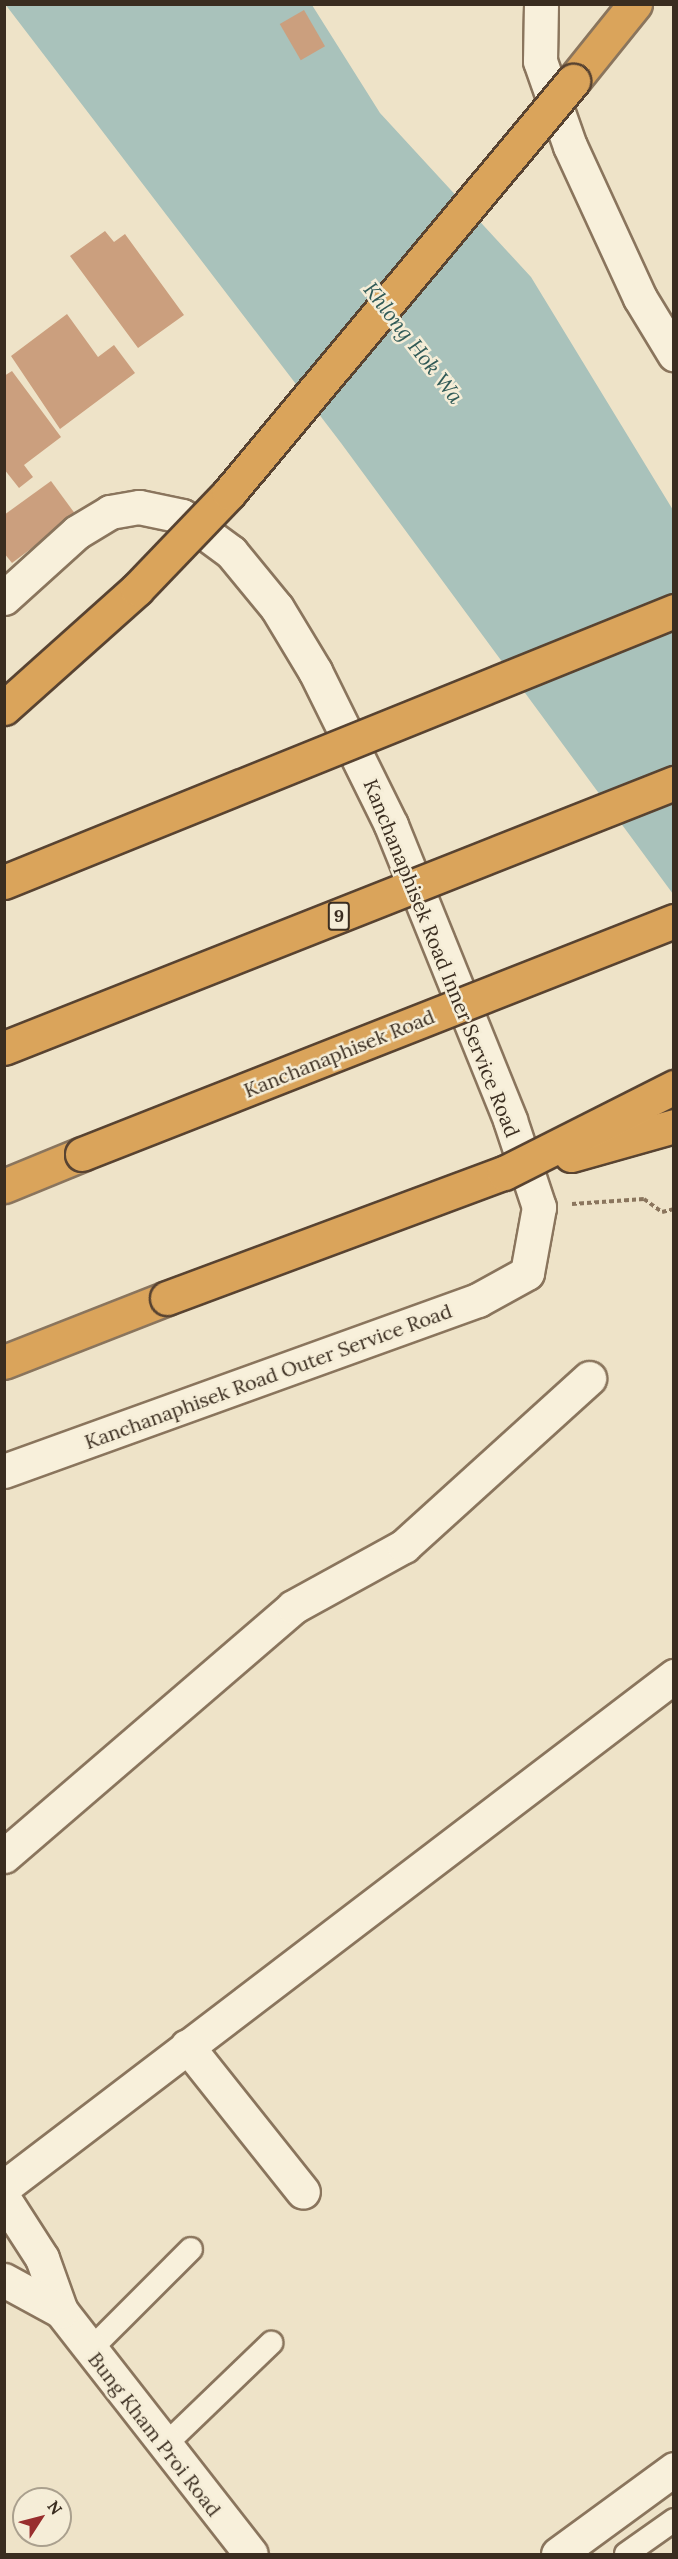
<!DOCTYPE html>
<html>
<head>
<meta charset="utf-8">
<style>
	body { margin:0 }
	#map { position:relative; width:678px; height:2559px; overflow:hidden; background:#eee3c8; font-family:Lora,serif }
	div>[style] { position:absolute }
	.water>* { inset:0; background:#a9c2bb }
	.building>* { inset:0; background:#cb9f7e; transform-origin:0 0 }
	.path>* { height:4px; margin-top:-2px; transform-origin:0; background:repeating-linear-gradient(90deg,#8a755d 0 4.5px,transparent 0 7.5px) }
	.roads { filter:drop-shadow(2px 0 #8a755d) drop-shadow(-2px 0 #8a755d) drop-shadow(0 2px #8a755d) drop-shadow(0 -2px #8a755d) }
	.service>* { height:22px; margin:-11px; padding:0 11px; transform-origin:11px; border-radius:11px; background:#f8f0db }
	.minor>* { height:33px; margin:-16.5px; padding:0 16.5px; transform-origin:16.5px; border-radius:16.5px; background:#f8f0db }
	.tertiary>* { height:33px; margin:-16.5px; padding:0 16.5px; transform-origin:16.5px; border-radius:16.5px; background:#f8f0db }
	.secondary>* { height:33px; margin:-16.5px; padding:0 16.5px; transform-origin:16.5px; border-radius:16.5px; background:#f8f0db }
	.motorway>* { height:33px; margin:-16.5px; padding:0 16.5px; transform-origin:16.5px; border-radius:16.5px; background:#daa45b }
	.bridges { filter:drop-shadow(2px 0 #584331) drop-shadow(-2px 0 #584331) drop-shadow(0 2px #584331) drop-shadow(0 -2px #584331) }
	.motorway-bridge>* { height:33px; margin:-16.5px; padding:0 16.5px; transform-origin:16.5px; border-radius:16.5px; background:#daa45b }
	span { translate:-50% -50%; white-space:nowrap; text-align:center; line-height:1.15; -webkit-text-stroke:5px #f5edd7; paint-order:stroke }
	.shield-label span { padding:2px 4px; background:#f5edd7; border:2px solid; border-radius:4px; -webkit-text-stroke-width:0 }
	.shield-label { font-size:18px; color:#3a2d20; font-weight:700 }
	.street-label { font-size:20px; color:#3a2d20 }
	.water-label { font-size:21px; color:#305a57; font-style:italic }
	.frame { position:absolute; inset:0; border:6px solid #3a2d20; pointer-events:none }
	.north { position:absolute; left:12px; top:2487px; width:60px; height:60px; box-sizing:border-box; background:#f5edd7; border:2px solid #aaa08e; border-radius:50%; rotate:54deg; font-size:16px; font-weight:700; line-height:24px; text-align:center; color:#3a2d20 }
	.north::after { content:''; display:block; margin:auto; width:21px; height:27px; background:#982e2e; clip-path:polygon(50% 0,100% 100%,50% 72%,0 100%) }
</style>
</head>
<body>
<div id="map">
	<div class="water">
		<div style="clip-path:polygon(5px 4px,312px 5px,380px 113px,531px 277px,673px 510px,673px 894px,341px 443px)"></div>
	</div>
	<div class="building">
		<div style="left:304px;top:10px;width:42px;height:28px;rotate:60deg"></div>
		<div style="clip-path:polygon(105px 231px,114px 242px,125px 234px,184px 315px,138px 348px,70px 256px)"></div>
		<div style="clip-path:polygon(67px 314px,98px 357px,114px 345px,135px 373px,60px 429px,11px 356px)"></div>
		<div style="clip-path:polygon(12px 371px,61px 437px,24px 465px,33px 477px,19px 488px,4px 469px,4px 376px)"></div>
		<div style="clip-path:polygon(51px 481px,76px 515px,12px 563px,4px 553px,4px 515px)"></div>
	</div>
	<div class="path">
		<div style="left:572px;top:1204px;width:72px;rotate:-4deg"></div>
		<div style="left:644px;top:1199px;width:22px;rotate:36deg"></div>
		<div style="left:662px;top:1212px;width:12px;rotate:-14deg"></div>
	</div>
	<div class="roads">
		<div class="service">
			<div style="left:89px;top:2351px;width:144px;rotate:-45deg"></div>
			<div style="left:164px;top:2446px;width:149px;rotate:-43.9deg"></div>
			<div style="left:626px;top:2554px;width:59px;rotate:-35.3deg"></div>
		</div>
		<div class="minor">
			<div style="left:4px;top:1856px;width:381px;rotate:-40.7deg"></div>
			<div style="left:293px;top:1607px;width:127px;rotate:-28.8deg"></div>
			<div style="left:404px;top:1546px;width:250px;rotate:-42.2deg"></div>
			<div style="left:187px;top:2046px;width:186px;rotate:51.5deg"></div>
			<div style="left:4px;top:2187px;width:843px;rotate:-37.33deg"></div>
			<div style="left:4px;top:2199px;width:70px;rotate:57.2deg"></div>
			<div style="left:42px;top:2258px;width:56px;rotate:70.3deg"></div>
			<div style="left:61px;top:2311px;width:308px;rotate:52deg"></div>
			<div style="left:4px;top:2280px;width:65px;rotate:28.5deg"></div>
			<div style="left:558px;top:2554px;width:144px;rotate:-36.2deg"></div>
		</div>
		<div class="tertiary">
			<div style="left:541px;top:4px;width:57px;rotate:91deg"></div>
			<div style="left:540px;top:61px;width:90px;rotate:70.6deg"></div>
			<div style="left:570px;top:146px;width:167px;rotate:65.3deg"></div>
			<div style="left:640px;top:298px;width:66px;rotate:58.7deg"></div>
		</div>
		<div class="secondary">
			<div style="left:4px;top:598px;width:98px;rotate:-42.1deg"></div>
			<div style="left:77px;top:532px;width:39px;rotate:-31deg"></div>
			<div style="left:110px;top:512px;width:29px;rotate:-10deg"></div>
			<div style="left:139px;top:507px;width:44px;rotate:11.8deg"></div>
			<div style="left:182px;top:516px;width:61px;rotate:36.3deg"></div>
			<div style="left:231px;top:552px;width:72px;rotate:50.6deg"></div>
			<div style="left:277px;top:608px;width:74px;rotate:58.9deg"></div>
			<div style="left:315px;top:671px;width:172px;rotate:63.7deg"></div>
			<div style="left:391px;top:825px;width:318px;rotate:68deg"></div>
			<div style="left:510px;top:1120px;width:92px;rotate:71.6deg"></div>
			<div style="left:539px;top:1207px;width:67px;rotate:100.3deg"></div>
			<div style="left:527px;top:1273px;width:56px;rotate:151.1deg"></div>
			<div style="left:478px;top:1300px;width:504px;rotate:160.16deg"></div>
		</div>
		<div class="motorway">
			<div style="left:573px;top:81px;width:99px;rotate:-51.2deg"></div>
			<div style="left:4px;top:1186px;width:84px;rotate:-22.3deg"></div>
			<div style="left:4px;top:1362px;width:175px;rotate:-21.4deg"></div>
		</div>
	</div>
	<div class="bridges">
		<div class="motorway-bridge">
			<div style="left:4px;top:708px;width:178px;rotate:-41.8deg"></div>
			<div style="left:137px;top:589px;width:133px;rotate:-46.2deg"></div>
			<div style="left:229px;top:493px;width:537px;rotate:-50.14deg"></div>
			<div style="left:4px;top:882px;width:723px;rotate:-22.02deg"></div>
			<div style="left:4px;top:1048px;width:721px;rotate:-21.58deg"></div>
			<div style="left:82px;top:1154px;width:636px;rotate:-21.48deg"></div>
			<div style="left:571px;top:1155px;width:107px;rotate:-15.7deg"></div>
			<div style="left:167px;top:1298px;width:359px;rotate:-20.4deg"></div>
			<div style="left:504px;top:1173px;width:191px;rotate:-26.8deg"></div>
		</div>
	</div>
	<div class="shield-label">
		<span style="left:339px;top:916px">9</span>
	</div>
	<div class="street-label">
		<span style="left:442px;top:958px;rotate:68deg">Kanchanaphisek Road Inner Service Road</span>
		<span style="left:339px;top:1053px;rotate:-22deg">Kanchanaphisek Road</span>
		<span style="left:268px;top:1376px;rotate:-20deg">Kanchanaphisek Road Outer Service Road</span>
		<span style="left:155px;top:2434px;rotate:52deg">Bung Kham Proi Road</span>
	</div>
	<div class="water-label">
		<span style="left:413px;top:343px;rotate:52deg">Khlong Hok Wa</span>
	</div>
	<div class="frame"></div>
	<div class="north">N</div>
</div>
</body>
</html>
